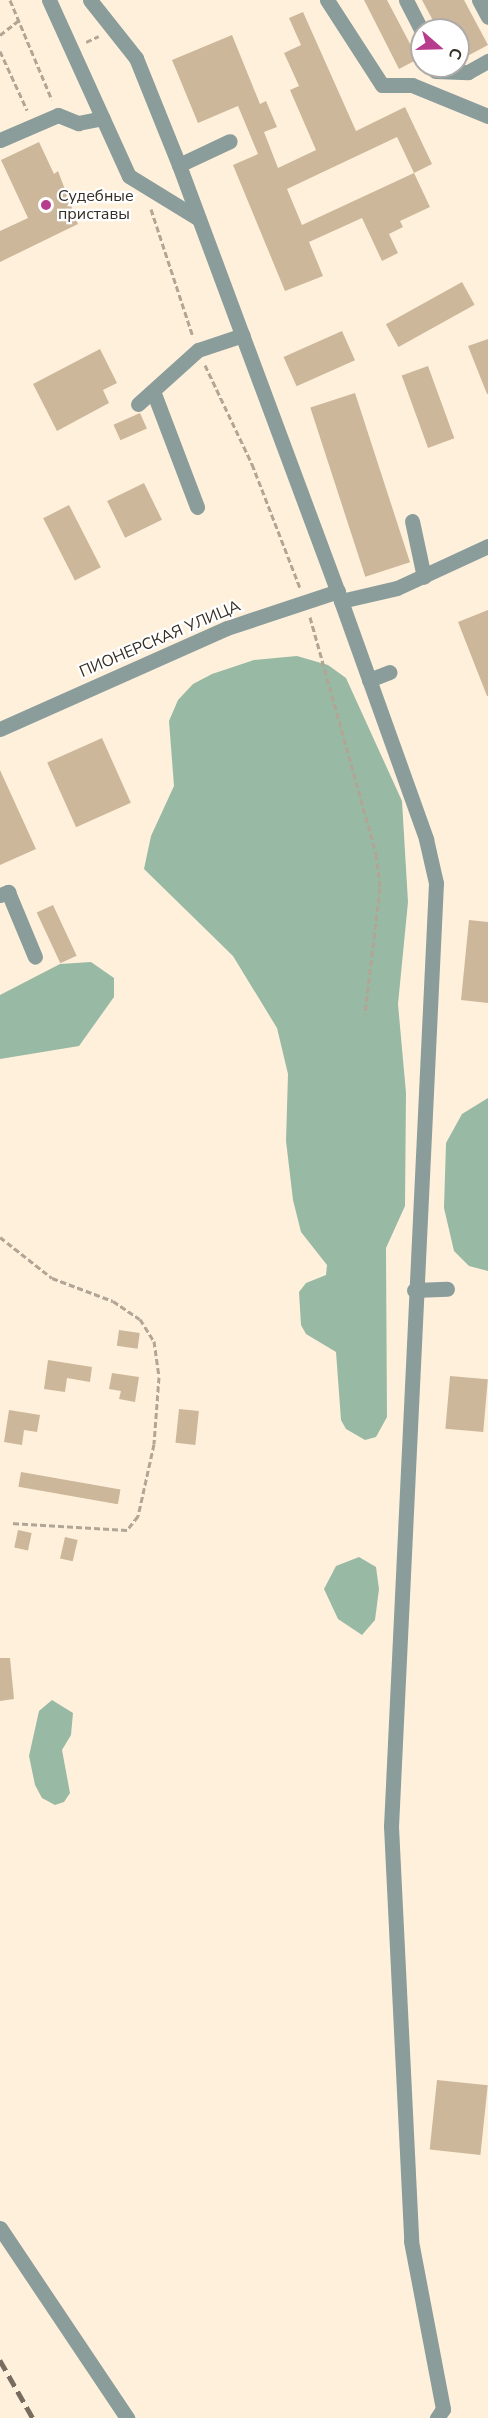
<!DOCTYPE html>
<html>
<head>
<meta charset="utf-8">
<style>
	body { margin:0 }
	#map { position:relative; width:488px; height:2418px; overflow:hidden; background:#fff0dc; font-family:"Nunito Sans",sans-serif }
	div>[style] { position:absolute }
	.forest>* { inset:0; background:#98b9a4 }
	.building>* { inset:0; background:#cdb79a; transform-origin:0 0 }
	.path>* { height:3px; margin-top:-1.5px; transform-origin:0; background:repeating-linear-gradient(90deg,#b1a595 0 6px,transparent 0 9px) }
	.minor>* { height:15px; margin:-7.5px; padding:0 7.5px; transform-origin:7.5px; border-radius:7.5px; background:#8a9d9b }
	.rail>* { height:4.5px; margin-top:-2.25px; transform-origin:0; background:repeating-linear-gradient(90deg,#766d60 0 12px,transparent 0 18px) }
	.dots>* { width:16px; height:16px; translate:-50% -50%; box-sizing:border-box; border:3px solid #fff; border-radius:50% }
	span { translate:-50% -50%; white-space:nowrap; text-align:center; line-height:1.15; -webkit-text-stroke:4.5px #fff; paint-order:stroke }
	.poi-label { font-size:16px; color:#352e25 }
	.left { translate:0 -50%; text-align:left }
	.street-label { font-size:16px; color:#352e25 }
	.north { position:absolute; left:410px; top:18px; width:60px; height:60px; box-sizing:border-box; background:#fff; border:2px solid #aeaba8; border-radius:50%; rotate:110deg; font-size:16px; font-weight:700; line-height:24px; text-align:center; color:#352e25 }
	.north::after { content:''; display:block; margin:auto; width:21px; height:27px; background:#b73c8d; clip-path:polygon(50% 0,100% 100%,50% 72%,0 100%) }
</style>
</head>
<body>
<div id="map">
	<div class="forest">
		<div style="clip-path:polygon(297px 656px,328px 665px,346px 678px,402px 801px,408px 902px,398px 1004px,406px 1093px,405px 1206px,386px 1248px,387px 1417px,376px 1437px,365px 1440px,346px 1429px,341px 1420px,336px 1352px,306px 1334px,301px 1325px,299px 1292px,306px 1283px,326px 1275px,327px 1265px,301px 1232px,293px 1200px,286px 1141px,288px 1074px,277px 1028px,233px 956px,144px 869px,151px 836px,174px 786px,169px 721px,178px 700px,193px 684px,212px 674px,254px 660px)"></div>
		<div style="clip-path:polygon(91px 962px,114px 978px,114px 997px,79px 1046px,0 1059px,0 995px,60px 964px)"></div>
		<div style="clip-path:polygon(488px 1098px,488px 1271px,469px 1266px,454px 1251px,444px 1208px,446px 1143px,462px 1114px)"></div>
		<div style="clip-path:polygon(359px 1557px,376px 1567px,379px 1589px,375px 1620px,362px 1635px,338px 1619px,324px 1589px,336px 1566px)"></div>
		<div style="clip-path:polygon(52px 1700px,73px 1713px,71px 1735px,62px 1750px,70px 1793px,64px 1802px,55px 1805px,42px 1798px,35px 1785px,29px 1756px,39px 1711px)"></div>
	</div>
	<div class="building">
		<div style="clip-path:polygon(364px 0,387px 0,418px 59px,399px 69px)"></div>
		<div style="clip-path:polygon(422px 0,464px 0,488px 45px,458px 61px,458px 30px,438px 30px)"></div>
		<div style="clip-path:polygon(evenodd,303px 12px,356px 131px,405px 107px,432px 164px,414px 173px,430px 207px,400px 221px,403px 227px,389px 234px,398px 253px,382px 261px,362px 218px,309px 242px,323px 276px,285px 291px,233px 165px,258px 154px,238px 106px,198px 123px,172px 60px,232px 35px,260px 104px,266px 101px,277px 127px,264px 132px,278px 168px,316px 150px,290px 90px,299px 86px,284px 53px,301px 45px,289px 18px,303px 12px,397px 137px,414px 173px,302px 225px,287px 189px,397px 137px)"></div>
		<div style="clip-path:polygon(39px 142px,54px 174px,58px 171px,78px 224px,0 262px,0 231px,28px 218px,1px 160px)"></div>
		<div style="left:462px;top:282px;width:26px;height:87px;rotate:61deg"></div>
		<div style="left:342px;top:331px;width:32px;height:64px;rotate:66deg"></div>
		<div style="clip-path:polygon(488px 339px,488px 394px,487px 394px,468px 346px)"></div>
		<div style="clip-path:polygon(100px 349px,117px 383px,103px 390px,109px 403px,57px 431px,33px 384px)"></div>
		<div style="left:428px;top:366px;width:77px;height:28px;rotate:70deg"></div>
		<div style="left:355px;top:393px;width:178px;height:47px;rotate:72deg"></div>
		<div style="left:140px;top:413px;width:17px;height:29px;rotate:66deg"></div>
		<div style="left:144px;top:483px;width:41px;height:41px;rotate:64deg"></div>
		<div style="left:69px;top:505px;width:70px;height:29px;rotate:63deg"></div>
		<div style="clip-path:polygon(488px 610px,488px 696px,487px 696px,458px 622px)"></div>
		<div style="left:102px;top:738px;width:71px;height:60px;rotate:66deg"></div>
		<div style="clip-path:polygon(0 770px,36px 849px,0 865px)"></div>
		<div style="left:53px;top:905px;width:56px;height:18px;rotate:65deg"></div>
		<div style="clip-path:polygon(469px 920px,488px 922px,488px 1003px,461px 1000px)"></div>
		<div style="left:119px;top:1330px;width:21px;height:16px;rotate:8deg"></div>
		<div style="clip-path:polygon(48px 1360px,92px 1367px,90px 1382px,67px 1378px,65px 1392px,44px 1389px)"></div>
		<div style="clip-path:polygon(112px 1373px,139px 1377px,135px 1402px,119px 1399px,121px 1391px,109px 1389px)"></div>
		<div style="left:450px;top:1376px;width:38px;height:53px;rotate:5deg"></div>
		<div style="left:179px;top:1409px;width:20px;height:34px;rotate:6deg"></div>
		<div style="clip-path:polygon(9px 1410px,40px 1415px,37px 1432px,24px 1430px,22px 1445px,4px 1442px)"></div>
		<div style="left:21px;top:1472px;width:101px;height:15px;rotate:10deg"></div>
		<div style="left:18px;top:1530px;width:14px;height:18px;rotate:12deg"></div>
		<div style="left:65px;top:1537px;width:13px;height:22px;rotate:13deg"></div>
		<div style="clip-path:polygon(0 1658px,10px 1658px,14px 1699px,0 1701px)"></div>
		<div style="left:437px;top:2080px;width:51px;height:70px;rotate:6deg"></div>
	</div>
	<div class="path">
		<div style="left:10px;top:0;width:108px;rotate:67.2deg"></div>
		<div style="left:0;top:35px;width:24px;rotate:-38deg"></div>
		<div style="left:86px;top:42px;width:14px;rotate:-25deg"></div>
		<div style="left:0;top:51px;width:65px;rotate:65.4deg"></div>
		<div style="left:151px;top:209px;width:135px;rotate:71.8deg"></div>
		<div style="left:205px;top:365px;width:110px;rotate:64.6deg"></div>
		<div style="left:252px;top:464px;width:133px;rotate:68.8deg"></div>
		<div style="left:310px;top:617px;width:246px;rotate:74.4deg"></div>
		<div style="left:376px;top:854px;width:34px;rotate:83deg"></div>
		<div style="left:380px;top:888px;width:127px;rotate:96.8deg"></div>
		<div style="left:0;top:1237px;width:66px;rotate:38.3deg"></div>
		<div style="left:52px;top:1278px;width:65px;rotate:20.7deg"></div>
		<div style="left:113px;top:1301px;width:32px;rotate:34deg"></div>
		<div style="left:140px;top:1319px;width:26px;rotate:58deg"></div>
		<div style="left:154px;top:1341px;width:36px;rotate:82deg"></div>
		<div style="left:159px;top:1377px;width:67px;rotate:94.3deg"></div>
		<div style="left:154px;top:1444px;width:74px;rotate:102.5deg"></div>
		<div style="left:138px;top:1516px;width:18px;rotate:128deg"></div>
		<div style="left:127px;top:1530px;width:117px;rotate:-176.6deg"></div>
	</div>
	<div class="minor">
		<div style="left:49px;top:0;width:193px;rotate:65.6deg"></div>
		<div style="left:129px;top:176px;width:82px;rotate:31.6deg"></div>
		<div style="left:90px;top:0;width:74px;rotate:51.6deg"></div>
		<div style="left:136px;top:58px;width:115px;rotate:68.1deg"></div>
		<div style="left:179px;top:165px;width:465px;rotate:69.6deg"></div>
		<div style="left:341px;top:601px;width:253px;rotate:70.3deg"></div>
		<div style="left:426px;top:839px;width:45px;rotate:77.2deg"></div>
		<div style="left:436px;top:883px;width:944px;rotate:92.73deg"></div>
		<div style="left:391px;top:1826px;width:415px;rotate:87.2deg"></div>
		<div style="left:411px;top:2241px;width:171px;rotate:79.2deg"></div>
		<div style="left:443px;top:2409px;width:11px;rotate:124deg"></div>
		<div style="left:327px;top:0;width:101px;rotate:57.1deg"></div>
		<div style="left:382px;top:85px;width:30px"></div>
		<div style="left:412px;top:85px;width:82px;rotate:22.2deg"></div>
		<div style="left:406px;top:0;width:35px;rotate:63deg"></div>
		<div style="left:479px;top:0;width:19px;rotate:62deg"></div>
		<div style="left:435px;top:71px;width:33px;rotate:2deg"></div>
		<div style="left:468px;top:72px;width:23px;rotate:-29deg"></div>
		<div style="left:0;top:140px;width:63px;rotate:-23.3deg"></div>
		<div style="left:58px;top:115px;width:22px;rotate:22deg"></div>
		<div style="left:78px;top:123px;width:25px;rotate:-11deg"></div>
		<div style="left:179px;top:165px;width:56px;rotate:-25.2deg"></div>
		<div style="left:153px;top:391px;width:124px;rotate:69.2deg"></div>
		<div style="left:138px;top:404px;width:81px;rotate:-42deg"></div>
		<div style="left:198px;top:350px;width:47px;rotate:-18.4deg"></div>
		<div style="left:412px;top:521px;width:57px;rotate:77.9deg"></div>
		<div style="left:341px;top:601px;width:57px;rotate:-13.1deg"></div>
		<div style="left:397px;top:588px;width:100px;rotate:-24.8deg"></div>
		<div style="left:369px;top:680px;width:22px;rotate:-21deg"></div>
		<div style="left:0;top:729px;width:248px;rotate:-24deg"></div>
		<div style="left:227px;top:628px;width:117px;rotate:-18.4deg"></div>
		<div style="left:0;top:895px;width:9px;rotate:-21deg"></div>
		<div style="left:8px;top:892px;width:70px;rotate:67.4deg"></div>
		<div style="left:414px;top:1290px;width:33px;rotate:-2deg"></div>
		<div style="left:0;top:2228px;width:229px;rotate:56.2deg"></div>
	</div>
	<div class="rail">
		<div style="left:0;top:2360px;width:67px;rotate:60.4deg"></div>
	</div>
	<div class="dots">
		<div style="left:46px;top:205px;background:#b73c8d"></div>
	</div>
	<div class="poi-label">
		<span class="left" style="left:58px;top:205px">Судебные<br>приставы</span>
	</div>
	<div class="street-label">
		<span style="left:160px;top:639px;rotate:-23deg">ПИОНЕРСКАЯ УЛИЦА</span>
	</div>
	<div class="north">С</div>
</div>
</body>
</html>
